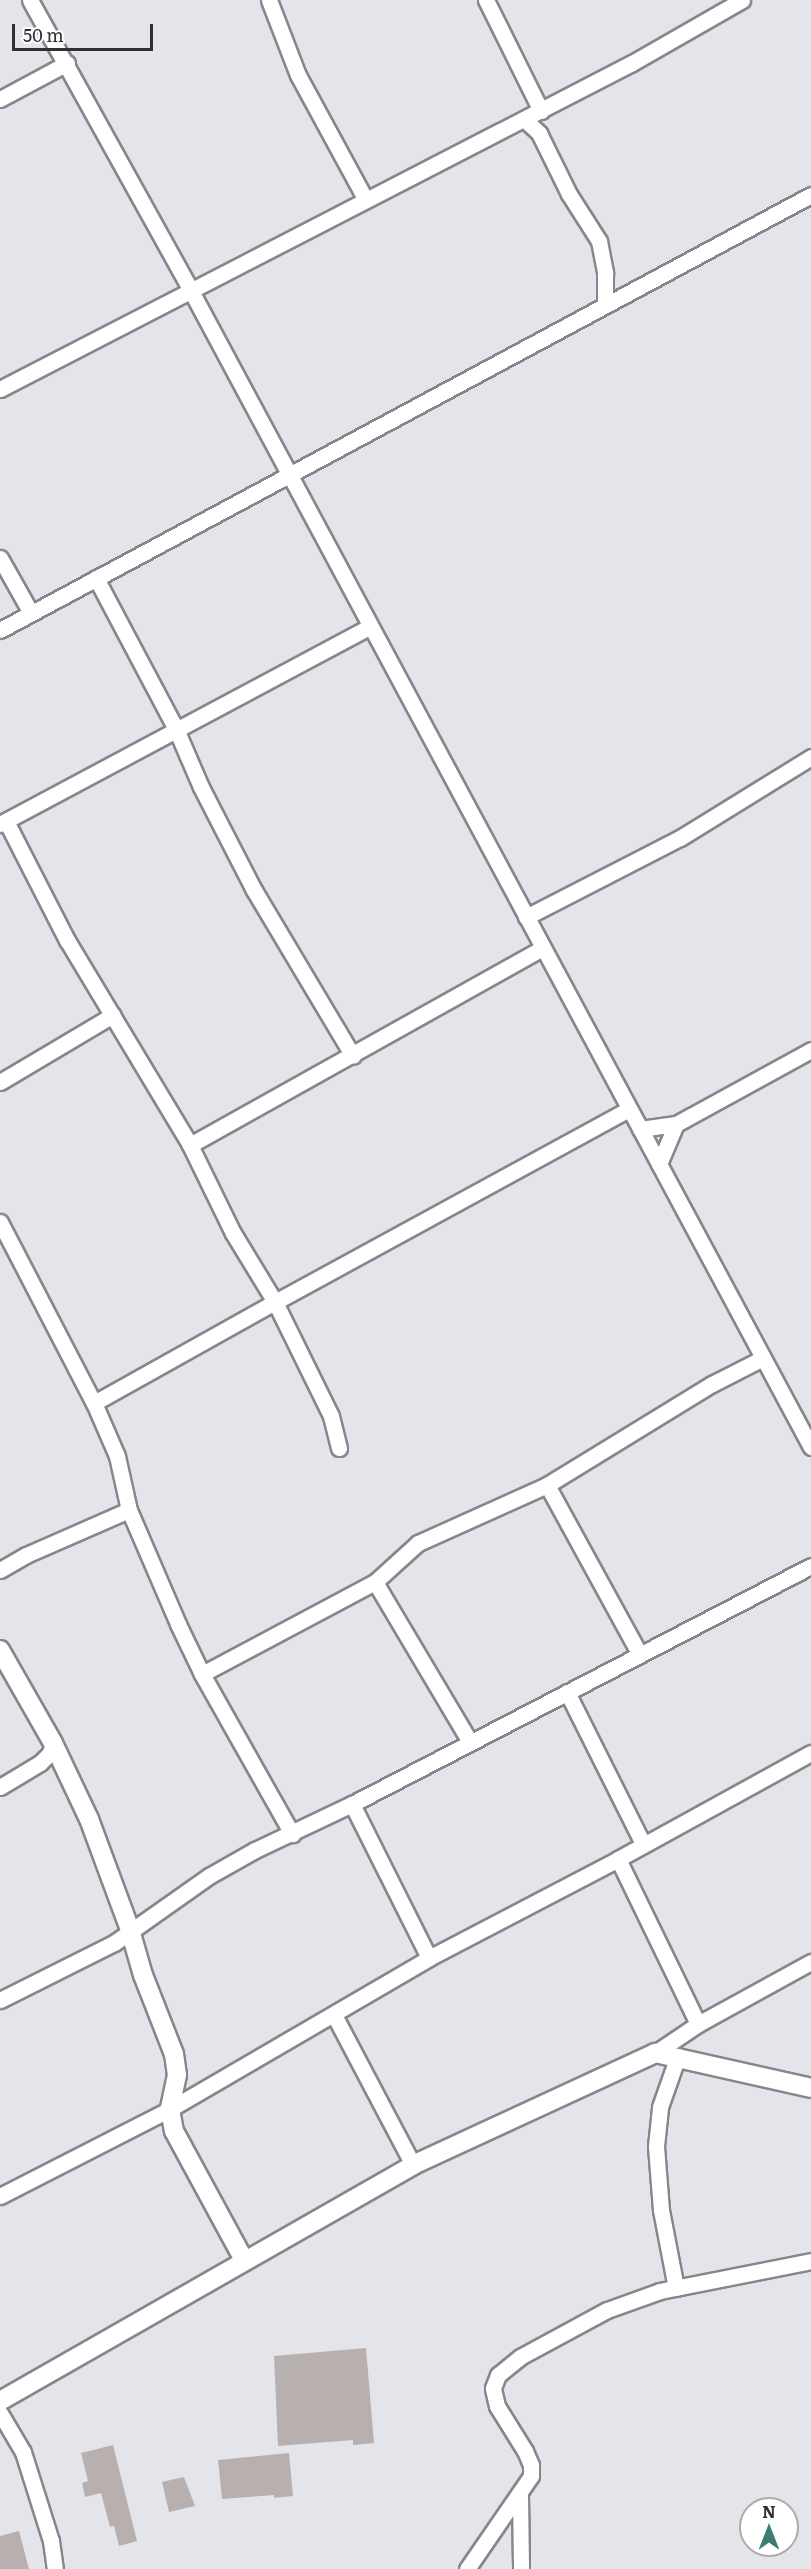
<!DOCTYPE html>
<html>
<head>
<meta charset="utf-8">
<style>
	body { margin:0 }
	#map { position:relative; width:811px; height:2569px; overflow:hidden; background:#e4e5eb; font-family:Literata,serif }
	div>[style] { position:absolute }
	.building>* { inset:0; background:#b7b0af }
	.roads { filter:drop-shadow(2px 0 #86878c) drop-shadow(-2px 0 #86878c) drop-shadow(0 2px #86878c) drop-shadow(0 -2px #86878c) }
	.minor>* { height:15px; margin:-7.5px; padding:0 7.5px; transform-origin:7.5px; border-radius:7.5px; background:#fff }
	.tertiary>* { height:18px; margin:-9px; padding:0 9px; transform-origin:9px; border-radius:9px; background:#fff }
	span { translate:-50% -50%; white-space:nowrap; text-align:center; line-height:1.15; -webkit-text-stroke:4.5px #fff; paint-order:stroke }
	.north { position:absolute; left:739px; top:2497px; width:60px; height:60px; box-sizing:border-box; background:#fff; border:2px solid #acacad; border-radius:50%; rotate:0deg; font-size:16px; font-weight:700; line-height:24px; text-align:center; color:#2f3032 }
	.north::after { content:''; display:block; margin:auto; width:21px; height:27px; background:#3b7e6f; clip-path:polygon(50% 0,100% 100%,50% 72%,0 100%) }
	.scale { position:absolute; left:12px; top:24px; width:141px; height:27px; box-sizing:border-box; border:3px solid #2f3032; border-top:0; padding-left:8px; font-size:18px; line-height:21px; white-space:nowrap; color:#2f3032; -webkit-text-stroke:4px #fff; paint-order:stroke }
</style>
</head>
<body>
<div id="map">
	<div class="building">
		<div style="clip-path:polygon(366px 2348px,374px 2443px,353px 2445px,353px 2440px,278px 2446px,274px 2356px)"></div>
		<div style="clip-path:polygon(113px 2445px,137px 2541px,119px 2546px,114px 2526px,110px 2527px,101px 2493px,85px 2497px,82px 2483px,88px 2481px,81px 2453px)"></div>
		<div style="clip-path:polygon(289px 2453px,293px 2496px,274px 2498px,274px 2495px,222px 2499px,218px 2460px)"></div>
		<div style="clip-path:polygon(184px 2477px,195px 2506px,169px 2512px,162px 2482px)"></div>
		<div style="clip-path:polygon(19px 2531px,29px 2569px,0 2569px,0 2536px)"></div>
	</div>
	<div class="roads">
		<div class="minor">
			<div style="left:30px;top:0;width:330px;rotate:61deg"></div>
			<div style="left:190px;top:289px;width:1314px;rotate:61.8deg"></div>
			<div style="left:269px;top:0;width:80px;rotate:68.9deg"></div>
			<div style="left:298px;top:75px;width:142px;rotate:61.5deg"></div>
			<div style="left:486px;top:0;width:124px;rotate:63.6deg"></div>
			<div style="left:0;top:99px;width:76px;rotate:-28.2deg"></div>
			<div style="left:524px;top:119px;width:21px;rotate:43deg"></div>
			<div style="left:539px;top:133px;width:68px;rotate:63.8deg"></div>
			<div style="left:569px;top:194px;width:56px;rotate:57.4deg"></div>
			<div style="left:599px;top:241px;width:33px;rotate:79deg"></div>
			<div style="left:605px;top:273px;width:32px;rotate:90deg"></div>
			<div style="left:0;top:389px;width:711px;rotate:-27.29deg"></div>
			<div style="left:632px;top:63px;width:127px;rotate:-29.8deg"></div>
			<div style="left:0;top:558px;width:63px;rotate:60.6deg"></div>
			<div style="left:96px;top:578px;width:171px;rotate:62.1deg"></div>
			<div style="left:176px;top:729px;width:63px;rotate:66.7deg"></div>
			<div style="left:201px;top:787px;width:116px;rotate:62.8deg"></div>
			<div style="left:254px;top:890px;width:193px;rotate:59.2deg"></div>
			<div style="left:0;top:630px;width:920px;rotate:-28.21deg"></div>
			<div style="left:6px;top:821px;width:134px;rotate:62.9deg"></div>
			<div style="left:67px;top:940px;width:239px;rotate:59deg"></div>
			<div style="left:190px;top:1145px;width:98px;rotate:64deg"></div>
			<div style="left:233px;top:1233px;width:81px;rotate:58.7deg"></div>
			<div style="left:275px;top:1302px;width:127px;rotate:63.8deg"></div>
			<div style="left:331px;top:1416px;width:33px;rotate:76deg"></div>
			<div style="left:0;top:824px;width:418px;rotate:-28.1deg"></div>
			<div style="left:526px;top:917px;width:173px;rotate:-27.2deg"></div>
			<div style="left:680px;top:838px;width:154px;rotate:-31.7deg"></div>
			<div style="left:0;top:1082px;width:131px;rotate:-30.7deg"></div>
			<div style="left:640px;top:1129px;width:36px;rotate:-8deg"></div>
			<div style="left:676px;top:1124px;width:154px;rotate:-28.7deg"></div>
			<div style="left:190px;top:1145px;width:403px;rotate:-29.2deg"></div>
			<div style="left:659px;top:1164px;width:43px;rotate:-67deg"></div>
			<div style="left:0;top:1222px;width:204px;rotate:62.6deg"></div>
			<div style="left:94px;top:1403px;width:207px;rotate:-29.2deg"></div>
			<div style="left:275px;top:1302px;width:403px;rotate:-28.6deg"></div>
			<div style="left:94px;top:1403px;width:58px;rotate:66.5deg"></div>
			<div style="left:117px;top:1456px;width:55px;rotate:77.5deg"></div>
			<div style="left:129px;top:1510px;width:124px;rotate:66.7deg"></div>
			<div style="left:178px;top:1624px;width:55px;rotate:64.4deg"></div>
			<div style="left:202px;top:1674px;width:184px;rotate:60.6deg"></div>
			<div style="left:547px;top:1485px;width:192px;rotate:61.3deg"></div>
			<div style="left:0;top:1570px;width:30px;rotate:-30deg"></div>
			<div style="left:26px;top:1555px;width:112px;rotate:-23.6deg"></div>
			<div style="left:375px;top:1582px;width:186px;rotate:59.3deg"></div>
			<div style="left:202px;top:1674px;width:196px;rotate:-28deg"></div>
			<div style="left:375px;top:1582px;width:58px;rotate:-42.2deg"></div>
			<div style="left:418px;top:1543px;width:141px;rotate:-24.2deg"></div>
			<div style="left:547px;top:1485px;width:193px;rotate:-31.5deg"></div>
			<div style="left:712px;top:1384px;width:57px;rotate:-27deg"></div>
			<div style="left:567px;top:1692px;width:170px;rotate:63.4deg"></div>
			<div style="left:0;top:1787px;width:47px;rotate:-31deg"></div>
			<div style="left:40px;top:1763px;width:14px;rotate:-45deg"></div>
			<div style="left:50px;top:1753px;width:10px;rotate:-73deg"></div>
			<div style="left:352px;top:1804px;width:172px;rotate:63.4deg"></div>
			<div style="left:618px;top:1859px;width:183px;rotate:64.1deg"></div>
			<div style="left:0;top:2000px;width:127px;rotate:-26.6deg"></div>
			<div style="left:114px;top:1943px;width:116px;rotate:-35.2deg"></div>
			<div style="left:209px;top:1876px;width:53px;rotate:-29.5deg"></div>
			<div style="left:255px;top:1850px;width:107px;rotate:-25.4deg"></div>
			<div style="left:352px;top:1804px;width:517px;rotate:-27.41deg"></div>
			<div style="left:334px;top:2015px;width:170px;rotate:62.2deg"></div>
			<div style="left:655px;top:2053px;width:52px;rotate:-34deg"></div>
			<div style="left:698px;top:2024px;width:129px;rotate:-28.8deg"></div>
			<div style="left:0;top:2196px;width:191px;rotate:-27.1deg"></div>
			<div style="left:170px;top:2109px;width:300px;rotate:-30.2deg"></div>
			<div style="left:429px;top:1958px;width:213px;rotate:-27.6deg"></div>
			<div style="left:618px;top:1859px;width:220px;rotate:-28.8deg"></div>
			<div style="left:676px;top:2288px;width:79px;rotate:-100.9deg"></div>
			<div style="left:661px;top:2210px;width:64px;rotate:-94.5deg"></div>
			<div style="left:656px;top:2146px;width:39px;rotate:-84deg"></div>
			<div style="left:660px;top:2107px;width:54px;rotate:-70.6deg"></div>
			<div style="left:0;top:2413px;width:45px;rotate:59.5deg"></div>
			<div style="left:23px;top:2452px;width:93px;rotate:72.5deg"></div>
			<div style="left:51px;top:2541px;width:28px;rotate:82deg"></div>
			<div style="left:520px;top:2495px;width:74px;rotate:89.2deg"></div>
			<div style="left:467px;top:2569px;width:113px;rotate:-55.5deg"></div>
			<div style="left:531px;top:2476px;width:11px;rotate:-90deg"></div>
			<div style="left:531px;top:2465px;width:15px;rotate:-113deg"></div>
			<div style="left:525px;top:2451px;width:53px;rotate:-121.9deg"></div>
			<div style="left:497px;top:2406px;width:18px;rotate:-103deg"></div>
			<div style="left:493px;top:2388px;width:14px;rotate:-69deg"></div>
			<div style="left:498px;top:2375px;width:28px;rotate:-39deg"></div>
			<div style="left:520px;top:2357px;width:99px;rotate:-28.4deg"></div>
			<div style="left:607px;top:2310px;width:56px;rotate:-19.7deg"></div>
			<div style="left:660px;top:2291px;width:154px;rotate:-11.2deg"></div>
		</div>
		<div class="tertiary">
			<div style="left:0;top:1650px;width:107px;rotate:60.3deg"></div>
			<div style="left:53px;top:1743px;width:84px;rotate:64.7deg"></div>
			<div style="left:89px;top:1819px;width:118px;rotate:69.7deg"></div>
			<div style="left:130px;top:1930px;width:47px;rotate:73.9deg"></div>
			<div style="left:143px;top:1975px;width:85px;rotate:68.6deg"></div>
			<div style="left:174px;top:2054px;width:21px;rotate:82deg"></div>
			<div style="left:177px;top:2075px;width:35px;rotate:102deg"></div>
			<div style="left:170px;top:2109px;width:22px;rotate:80deg"></div>
			<div style="left:174px;top:2131px;width:147px;rotate:61.5deg"></div>
			<div style="left:0;top:2401px;width:476px;rotate:-29.7deg"></div>
			<div style="left:413px;top:2165px;width:267px;rotate:-24.8deg"></div>
			<div style="left:655px;top:2053px;width:160px;rotate:12.6deg"></div>
		</div>
	</div>
	<div class="north">N</div>
	<div class="scale">50 m</div>
</div>
</body>
</html>
